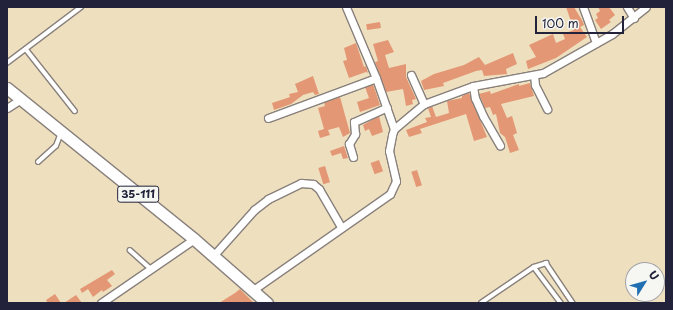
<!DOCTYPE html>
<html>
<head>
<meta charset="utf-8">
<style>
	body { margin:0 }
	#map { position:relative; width:673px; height:310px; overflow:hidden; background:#eedfbe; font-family:"Playpen Sans",sans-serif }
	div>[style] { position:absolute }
	.building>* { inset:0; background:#e49775; transform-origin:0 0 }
	.roads { filter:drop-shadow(1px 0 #88807c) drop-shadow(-1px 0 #88807c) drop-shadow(0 1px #88807c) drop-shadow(0 -1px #88807c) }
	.lane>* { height:3.5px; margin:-1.75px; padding:0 1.75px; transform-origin:1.75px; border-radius:1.75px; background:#fff }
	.street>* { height:7px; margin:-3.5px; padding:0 3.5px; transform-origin:3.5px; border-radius:3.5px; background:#fff }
	.primary>* { height:11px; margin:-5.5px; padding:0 5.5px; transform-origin:5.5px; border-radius:5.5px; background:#fff }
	span { translate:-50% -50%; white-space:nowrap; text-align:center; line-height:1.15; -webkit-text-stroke:3px #f6f6f2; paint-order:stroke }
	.shield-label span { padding:1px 3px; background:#f6f6f2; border:1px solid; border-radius:3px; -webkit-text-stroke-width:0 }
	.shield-label { font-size:11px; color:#22223b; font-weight:700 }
	.frame { position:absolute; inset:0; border:8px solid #22223b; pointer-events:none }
	.north { position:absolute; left:625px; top:262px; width:40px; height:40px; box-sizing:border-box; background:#f6f6f2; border:1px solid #a1a1a9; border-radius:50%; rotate:53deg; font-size:11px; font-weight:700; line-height:16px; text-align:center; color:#22223b }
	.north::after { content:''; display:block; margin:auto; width:14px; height:18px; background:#1f6fb2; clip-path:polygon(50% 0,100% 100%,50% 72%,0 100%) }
	.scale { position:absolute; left:535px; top:16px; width:89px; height:18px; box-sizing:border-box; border:2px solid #22223b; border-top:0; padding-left:5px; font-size:12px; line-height:14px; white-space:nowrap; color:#22223b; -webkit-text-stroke:3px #f6f6f2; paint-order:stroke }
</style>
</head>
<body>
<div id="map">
	<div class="building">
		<div style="clip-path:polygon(566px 7px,574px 7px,583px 22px,584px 25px,580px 27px,587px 37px,556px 58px,528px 69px,526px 61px,536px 57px,529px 45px,553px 34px,556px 43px,565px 39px,563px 34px,574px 30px)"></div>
		<div style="clip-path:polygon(598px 7px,609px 7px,615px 15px,609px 20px,611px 22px,601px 29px,595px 20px,598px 18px,596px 14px,600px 11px)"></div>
		<div style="left:380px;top:22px;width:6px;height:14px;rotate:81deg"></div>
		<div style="clip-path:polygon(388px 40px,394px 52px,385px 55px,389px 68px,406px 64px,406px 77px,416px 99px,412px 100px,413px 104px,406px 106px,403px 89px,386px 92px,375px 62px,378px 61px,373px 44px)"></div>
		<div style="clip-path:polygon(356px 43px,364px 67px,366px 66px,368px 73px,366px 72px,349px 78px,343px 61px,347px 60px,344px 48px)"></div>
		<div style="clip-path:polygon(513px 53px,517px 64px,506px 69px,507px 74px,484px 76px,482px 70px,476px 71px,443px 83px,444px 86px,424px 90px,421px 81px,434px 74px,464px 65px,479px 57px,485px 65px)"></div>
		<div style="clip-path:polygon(313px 76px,319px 94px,315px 95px,313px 92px,303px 95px,291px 104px,274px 110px,272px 103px,290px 97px,289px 94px,298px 92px,295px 84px)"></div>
		<div style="clip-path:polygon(530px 83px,534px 96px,501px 104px,507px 118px,512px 116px,517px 133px,513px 135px,519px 150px,510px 153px,505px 137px,500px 133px,496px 114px,493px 115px,490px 107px,485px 108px,479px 94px,490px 91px,491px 94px,519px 84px,519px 86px)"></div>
		<div style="clip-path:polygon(373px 84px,380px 105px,360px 112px,357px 102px,369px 98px,365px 87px)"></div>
		<div style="clip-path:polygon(469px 93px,487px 137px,474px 141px,466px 114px,420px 129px,422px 133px,409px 137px,406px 130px,427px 122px,425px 118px,431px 117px,428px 108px,432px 106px,436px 117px,449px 113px,447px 101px,462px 98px,462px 96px)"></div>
		<div style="clip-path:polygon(340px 97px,350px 133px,343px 137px,339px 127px,328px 130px,330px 135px,320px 138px,318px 131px,324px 129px,318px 108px,325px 106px,324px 102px)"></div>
		<div style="clip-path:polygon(379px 116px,383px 132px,372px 136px,369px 129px,365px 131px,363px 125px)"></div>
		<div style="clip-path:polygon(344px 146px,348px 158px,343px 159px,341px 153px,332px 156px,330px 151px)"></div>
		<div style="left:379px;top:160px;width:12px;height:9px;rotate:70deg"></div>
		<div style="left:325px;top:166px;width:17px;height:7px;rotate:73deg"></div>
		<div style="left:417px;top:170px;width:16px;height:6px;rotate:72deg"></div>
		<div style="clip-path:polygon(112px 270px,115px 274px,107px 280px,112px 286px,103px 292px,102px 290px,93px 297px,88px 289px,82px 293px,80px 289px)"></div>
		<div style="clip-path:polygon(240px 289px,254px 303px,219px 303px,235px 293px)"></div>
		<div style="clip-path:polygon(55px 294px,61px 303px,48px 303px,46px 300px)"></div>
		<div style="clip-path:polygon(76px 295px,82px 303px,64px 303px)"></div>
	</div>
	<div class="roads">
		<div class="lane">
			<div style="left:26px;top:49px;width:79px;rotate:51.7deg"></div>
			<div style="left:7px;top:63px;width:93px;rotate:-37.1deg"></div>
			<div style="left:38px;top:162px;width:24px;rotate:-42deg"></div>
			<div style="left:56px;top:146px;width:14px;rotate:-69deg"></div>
			<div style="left:130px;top:250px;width:28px;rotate:42deg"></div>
			<div style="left:534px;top:267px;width:13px;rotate:-18deg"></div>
			<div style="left:546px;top:263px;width:48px;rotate:56deg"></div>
			<div style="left:481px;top:303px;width:64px;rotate:-34.2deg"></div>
			<div style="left:534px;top:267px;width:45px;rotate:53.1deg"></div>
		</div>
		<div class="street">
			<div style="left:346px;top:7px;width:77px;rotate:67.1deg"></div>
			<div style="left:376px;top:78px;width:54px;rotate:70.6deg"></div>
			<div style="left:583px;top:7px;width:38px;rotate:70deg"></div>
			<div style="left:627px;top:7px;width:13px;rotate:58deg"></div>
			<div style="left:411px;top:75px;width:32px;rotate:66deg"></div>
			<div style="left:534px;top:75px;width:10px;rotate:84deg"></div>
			<div style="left:535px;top:85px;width:27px;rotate:63deg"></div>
			<div style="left:473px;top:86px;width:12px;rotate:81deg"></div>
			<div style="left:475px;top:98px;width:20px;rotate:66deg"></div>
			<div style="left:483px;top:116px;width:34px;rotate:60deg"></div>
			<div style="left:7px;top:108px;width:17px;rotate:-33deg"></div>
			<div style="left:268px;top:118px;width:115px;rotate:-20.3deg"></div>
			<div style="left:353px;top:157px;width:14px;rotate:-107deg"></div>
			<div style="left:349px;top:144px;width:12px;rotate:-59deg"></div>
			<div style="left:355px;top:134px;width:12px;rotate:-95deg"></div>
			<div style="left:354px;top:122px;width:36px;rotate:-24deg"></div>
			<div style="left:213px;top:256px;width:62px;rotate:-48.3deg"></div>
			<div style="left:254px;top:210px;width:18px;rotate:-38deg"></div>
			<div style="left:268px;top:199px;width:37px;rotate:-26deg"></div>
			<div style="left:301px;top:183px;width:12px;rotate:5deg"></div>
			<div style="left:313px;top:184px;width:8px;rotate:40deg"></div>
			<div style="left:319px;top:189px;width:44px;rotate:59.9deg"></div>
			<div style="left:253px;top:290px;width:167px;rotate:-35deg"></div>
			<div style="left:390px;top:194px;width:14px;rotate:-65deg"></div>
			<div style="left:396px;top:181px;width:31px;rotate:-103deg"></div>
			<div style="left:389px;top:151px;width:16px;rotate:-79deg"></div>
			<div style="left:392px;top:135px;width:6px;rotate:-72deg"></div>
			<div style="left:394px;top:129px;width:39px;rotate:-40deg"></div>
			<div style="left:424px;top:104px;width:52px;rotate:-20.2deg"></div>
			<div style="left:473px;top:86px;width:71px;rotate:-10.5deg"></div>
			<div style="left:543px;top:73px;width:79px;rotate:-29.5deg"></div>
			<div style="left:612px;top:34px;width:43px;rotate:-38.5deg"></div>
			<div style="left:101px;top:303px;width:113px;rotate:-34.5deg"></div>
		</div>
		<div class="primary">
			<div style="left:7px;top:88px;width:240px;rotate:38.9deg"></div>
			<div style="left:194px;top:239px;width:97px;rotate:41.2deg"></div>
		</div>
	</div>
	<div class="shield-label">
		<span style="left:138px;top:194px">35-111</span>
	</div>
	<div class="frame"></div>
	<div class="north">U</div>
	<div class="scale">100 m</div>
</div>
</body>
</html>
